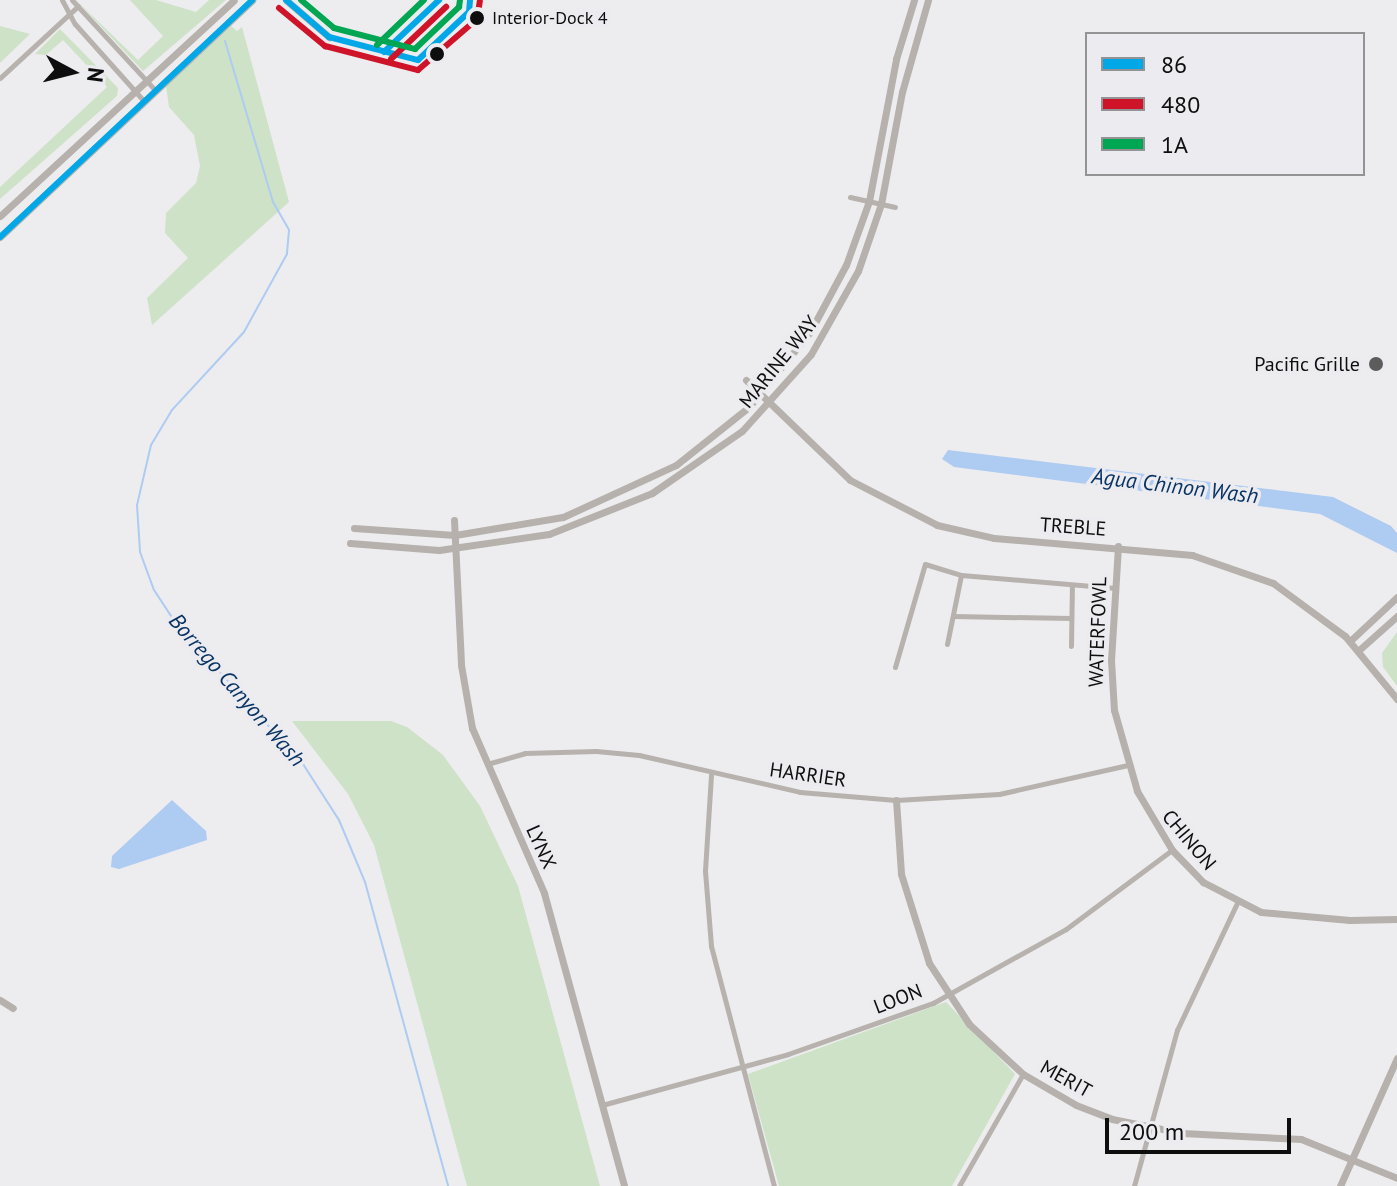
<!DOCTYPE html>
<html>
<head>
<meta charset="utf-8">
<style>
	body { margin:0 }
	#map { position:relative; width:1397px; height:1186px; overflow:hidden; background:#ededef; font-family:"PT Sans",sans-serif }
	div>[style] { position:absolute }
	.green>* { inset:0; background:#cde2c7 }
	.water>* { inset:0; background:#aecbf2 }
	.stream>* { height:2px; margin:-1px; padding:0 1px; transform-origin:1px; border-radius:1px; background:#aecbf2 }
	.street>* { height:5px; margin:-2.5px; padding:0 2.5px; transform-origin:2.5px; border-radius:2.5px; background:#b7b2ad }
	.secondary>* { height:7px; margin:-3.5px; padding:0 3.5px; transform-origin:3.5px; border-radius:3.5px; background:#b6b1ac }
	.bus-1>* { height:6px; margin:-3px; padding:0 3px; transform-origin:3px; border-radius:3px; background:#01a7e7 }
	.bus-2>* { height:6px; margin:-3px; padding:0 3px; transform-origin:3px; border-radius:3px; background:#cf1429 }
	.bus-3>* { height:6px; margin:-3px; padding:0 3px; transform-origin:3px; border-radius:3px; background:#00a651 }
	.dots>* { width:22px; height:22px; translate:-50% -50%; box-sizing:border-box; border:4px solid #ececf0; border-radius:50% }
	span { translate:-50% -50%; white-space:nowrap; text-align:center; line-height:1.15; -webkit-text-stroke:7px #ececf0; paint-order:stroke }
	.bus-label { font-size:18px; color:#0e0e0f }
	.left { translate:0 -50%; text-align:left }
	.street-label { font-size:20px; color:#0e0e0f }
	.poi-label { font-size:20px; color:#0e0e0f }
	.right { translate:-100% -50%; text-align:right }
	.water-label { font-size:22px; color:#083363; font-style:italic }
	.legend { position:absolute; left:1085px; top:32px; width:280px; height:144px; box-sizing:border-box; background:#ececf0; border:2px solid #939396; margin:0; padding:10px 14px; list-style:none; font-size:24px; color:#0e0e0f }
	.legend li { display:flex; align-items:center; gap:16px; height:40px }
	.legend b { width:40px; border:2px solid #939396 }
	.north { position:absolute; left:32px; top:32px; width:80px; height:80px; -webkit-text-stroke:6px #ececf0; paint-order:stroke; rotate:97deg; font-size:22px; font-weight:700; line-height:32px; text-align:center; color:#0e0e0f }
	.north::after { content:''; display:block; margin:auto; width:28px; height:36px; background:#0e0e0f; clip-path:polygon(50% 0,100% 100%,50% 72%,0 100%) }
	.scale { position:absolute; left:1105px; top:1118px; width:186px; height:36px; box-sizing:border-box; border:4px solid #0e0e0f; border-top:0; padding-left:10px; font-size:24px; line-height:28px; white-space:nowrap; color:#0e0e0f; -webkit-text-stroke:6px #ececf0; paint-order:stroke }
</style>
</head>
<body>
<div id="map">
	<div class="green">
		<div style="clip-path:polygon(76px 0,138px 60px,163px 36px,130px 0,156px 0,196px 12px,209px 0,226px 0,143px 71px)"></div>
		<div style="clip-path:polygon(0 26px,30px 34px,0 63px)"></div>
		<div style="clip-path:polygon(231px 26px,237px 31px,242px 27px,289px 202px,152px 325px,147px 298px,188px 258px,165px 233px,166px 213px,196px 183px,200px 166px,194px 135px,169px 107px,166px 85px)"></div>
		<div style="clip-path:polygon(60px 29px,118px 88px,117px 96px,0 199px,0 187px,107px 87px,63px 40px,46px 55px,35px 54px)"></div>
		<div style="clip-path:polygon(1397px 632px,1397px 686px,1383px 667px,1382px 653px)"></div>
		<div style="clip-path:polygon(292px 721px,391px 721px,407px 727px,443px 755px,480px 806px,518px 886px,600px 1186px,467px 1186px,374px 845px,348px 794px)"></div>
		<div style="clip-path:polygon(946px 1002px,1015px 1074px,952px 1186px,779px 1186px,748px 1074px)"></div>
	</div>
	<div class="water">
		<div style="clip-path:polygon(948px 450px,1333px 497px,1391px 526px,1397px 533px,1397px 553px,1320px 514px,954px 467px,942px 459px)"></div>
		<div style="clip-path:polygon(172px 800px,206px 831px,207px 840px,119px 869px,111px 867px,112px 856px)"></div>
	</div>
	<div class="stream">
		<div style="left:225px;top:41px;width:168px;rotate:73.4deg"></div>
		<div style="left:273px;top:202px;width:32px;rotate:60deg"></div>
		<div style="left:289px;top:230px;width:24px;rotate:95deg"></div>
		<div style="left:287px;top:254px;width:89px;rotate:118.9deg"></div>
		<div style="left:244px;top:332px;width:106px;rotate:132.7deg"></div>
		<div style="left:172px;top:410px;width:41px;rotate:121deg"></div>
		<div style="left:151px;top:445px;width:62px;rotate:103.1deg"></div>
		<div style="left:137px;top:505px;width:47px;rotate:86.3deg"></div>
		<div style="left:140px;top:552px;width:40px;rotate:69.8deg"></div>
		<div style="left:154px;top:590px;width:42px;rotate:56.7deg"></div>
		<div style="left:177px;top:625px;width:188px;rotate:47.8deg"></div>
		<div style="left:303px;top:764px;width:67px;rotate:57.3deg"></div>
		<div style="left:339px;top:820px;width:67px;rotate:67.2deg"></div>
		<div style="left:365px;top:882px;width:315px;rotate:74.7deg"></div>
	</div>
	<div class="street">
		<div style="left:62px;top:0;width:27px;rotate:62deg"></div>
		<div style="left:75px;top:24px;width:102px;rotate:48.2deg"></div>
		<div style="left:72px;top:0;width:121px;rotate:47.3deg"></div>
		<div style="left:0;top:78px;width:106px;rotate:-42.7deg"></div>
		<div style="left:850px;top:197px;width:46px;rotate:12.5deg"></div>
		<div style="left:953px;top:616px;width:118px;rotate:1deg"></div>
		<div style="left:947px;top:644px;width:70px;rotate:-78.5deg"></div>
		<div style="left:1071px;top:646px;width:61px;rotate:-89.1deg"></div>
		<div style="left:895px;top:667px;width:107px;rotate:-73.8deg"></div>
		<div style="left:925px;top:564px;width:38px;rotate:17deg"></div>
		<div style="left:961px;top:575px;width:155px;rotate:4.8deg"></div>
		<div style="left:487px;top:764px;width:40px;rotate:-16deg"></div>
		<div style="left:525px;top:753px;width:71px;rotate:-1.6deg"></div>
		<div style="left:596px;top:751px;width:43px;rotate:5.3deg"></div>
		<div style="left:639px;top:755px;width:165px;rotate:12.9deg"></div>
		<div style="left:800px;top:792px;width:96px;rotate:4.8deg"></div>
		<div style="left:896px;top:800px;width:103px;rotate:-3.3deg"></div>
		<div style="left:999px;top:794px;width:132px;rotate:-12.7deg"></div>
		<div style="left:711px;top:775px;width:96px;rotate:93.6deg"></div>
		<div style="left:705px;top:871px;width:75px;rotate:85.4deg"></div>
		<div style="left:711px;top:946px;width:248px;rotate:75.3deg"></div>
		<div style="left:602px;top:1105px;width:193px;rotate:-15.3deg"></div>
		<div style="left:788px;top:1054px;width:154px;rotate:-19.4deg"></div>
		<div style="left:933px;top:1003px;width:152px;rotate:-29.1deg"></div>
		<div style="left:1066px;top:929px;width:132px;rotate:-36.7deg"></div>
		<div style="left:959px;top:1186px;width:129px;rotate:-60.3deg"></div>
		<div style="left:1134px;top:1186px;width:162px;rotate:-74.6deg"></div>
		<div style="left:1177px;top:1030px;width:140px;rotate:-64.7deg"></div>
	</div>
	<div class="secondary">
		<div style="left:286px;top:0;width:57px;rotate:40.7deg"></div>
		<div style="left:0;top:216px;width:318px;rotate:-42.7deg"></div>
		<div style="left:0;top:237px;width:346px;rotate:-43.2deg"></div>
		<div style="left:746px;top:380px;width:144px;rotate:43.9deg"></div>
		<div style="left:850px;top:480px;width:98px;rotate:27.3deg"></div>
		<div style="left:937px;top:525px;width:58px;rotate:12.8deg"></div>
		<div style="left:994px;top:538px;width:199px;rotate:4.9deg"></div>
		<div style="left:1192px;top:555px;width:86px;rotate:19.1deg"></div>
		<div style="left:1273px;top:583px;width:89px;rotate:36.4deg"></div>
		<div style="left:1345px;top:636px;width:82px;rotate:50.5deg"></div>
		<div style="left:454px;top:520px;width:145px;rotate:87.2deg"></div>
		<div style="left:461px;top:665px;width:64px;rotate:80.1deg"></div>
		<div style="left:472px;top:728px;width:180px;rotate:66.4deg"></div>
		<div style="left:544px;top:893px;width:304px;rotate:74.7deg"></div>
		<div style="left:354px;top:528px;width:101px;rotate:4deg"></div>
		<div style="left:455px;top:535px;width:109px;rotate:-9.5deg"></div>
		<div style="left:563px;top:517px;width:124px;rotate:-24.7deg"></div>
		<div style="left:676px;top:465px;width:93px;rotate:-38.5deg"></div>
		<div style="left:749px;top:407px;width:97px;rotate:-50.9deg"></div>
		<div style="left:810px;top:332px;width:76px;rotate:-61.8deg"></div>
		<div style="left:846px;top:265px;width:68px;rotate:-70.2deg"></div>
		<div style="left:869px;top:201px;width:145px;rotate:-79.2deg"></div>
		<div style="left:896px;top:59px;width:62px;rotate:-73deg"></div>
		<div style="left:350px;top:543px;width:89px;rotate:4.5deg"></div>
		<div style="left:439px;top:550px;width:111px;rotate:-8.3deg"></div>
		<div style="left:549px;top:534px;width:111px;rotate:-21.7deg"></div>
		<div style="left:652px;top:493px;width:109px;rotate:-34.6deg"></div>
		<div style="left:742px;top:431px;width:103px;rotate:-48.1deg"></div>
		<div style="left:811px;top:354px;width:95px;rotate:-60.5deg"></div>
		<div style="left:858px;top:271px;width:71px;rotate:-71.1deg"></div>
		<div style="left:881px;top:204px;width:114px;rotate:-79.4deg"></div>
		<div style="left:902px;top:92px;width:96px;rotate:-74.2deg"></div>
		<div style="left:1118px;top:546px;width:114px;rotate:93.5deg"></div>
		<div style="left:1111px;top:660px;width:50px;rotate:86.6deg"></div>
		<div style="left:1114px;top:710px;width:84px;rotate:74.1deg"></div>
		<div style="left:1137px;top:791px;width:69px;rotate:59.3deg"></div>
		<div style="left:1172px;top:850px;width:45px;rotate:45.9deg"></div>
		<div style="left:1203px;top:882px;width:65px;rotate:27.3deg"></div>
		<div style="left:1261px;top:912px;width:89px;rotate:5.1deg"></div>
		<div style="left:1350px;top:920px;width:47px;rotate:-1.2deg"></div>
		<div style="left:1350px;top:641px;width:64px;rotate:-43.1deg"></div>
		<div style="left:1359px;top:650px;width:51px;rotate:-41.8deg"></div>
		<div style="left:896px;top:800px;width:74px;rotate:86.1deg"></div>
		<div style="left:901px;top:874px;width:93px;rotate:72.5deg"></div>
		<div style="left:929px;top:963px;width:73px;rotate:56.7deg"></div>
		<div style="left:969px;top:1024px;width:74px;rotate:42.8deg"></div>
		<div style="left:1023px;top:1074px;width:61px;rotate:30.3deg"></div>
		<div style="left:1076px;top:1105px;width:39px;rotate:21deg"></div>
		<div style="left:1112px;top:1119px;width:71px;rotate:11.3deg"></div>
		<div style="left:1182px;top:1133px;width:119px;rotate:2.9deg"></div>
		<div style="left:1301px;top:1139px;width:104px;rotate:22.1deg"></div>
		<div style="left:0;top:1000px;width:15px;rotate:32deg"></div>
		<div style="left:1340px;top:1186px;width:140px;rotate:-66deg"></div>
	</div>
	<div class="bus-1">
		<div style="left:286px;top:0;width:57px;rotate:40.7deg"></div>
		<div style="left:329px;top:37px;width:92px;rotate:14.5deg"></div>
		<div style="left:418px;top:60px;width:70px;rotate:-43.3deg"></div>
		<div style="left:469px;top:12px;width:12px;rotate:-85deg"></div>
		<div style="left:384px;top:52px;width:76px;rotate:-43.4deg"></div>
		<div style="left:0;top:237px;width:346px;rotate:-43.2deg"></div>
	</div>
	<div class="bus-2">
		<div style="left:279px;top:8px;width:60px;rotate:39.6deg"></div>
		<div style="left:325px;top:46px;width:96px;rotate:14.5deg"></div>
		<div style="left:418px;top:70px;width:78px;rotate:-40.8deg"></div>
		<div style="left:477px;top:19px;width:18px;rotate:-81deg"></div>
		<div style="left:391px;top:59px;width:76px;rotate:-43.4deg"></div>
	</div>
	<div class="bus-3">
		<div style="left:301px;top:0;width:43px;rotate:40.3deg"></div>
		<div style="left:334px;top:28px;width:84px;rotate:14.5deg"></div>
		<div style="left:415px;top:49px;width:61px;rotate:-43.7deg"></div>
		<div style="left:459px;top:7px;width:7px;rotate:-82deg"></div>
		<div style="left:377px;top:45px;width:65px;rotate:-43.8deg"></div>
	</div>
	<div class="dots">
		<div style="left:477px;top:18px;background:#0e0e0f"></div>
		<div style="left:437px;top:54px;background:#0e0e0f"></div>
		<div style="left:1376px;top:364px;background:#5c5c5d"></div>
	</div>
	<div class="bus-label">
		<span class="left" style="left:492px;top:18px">Interior-Dock 4</span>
	</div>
	<div class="street-label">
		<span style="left:779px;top:362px;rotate:-51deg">MARINE WAY</span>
		<span style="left:1073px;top:527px;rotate:4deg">TREBLE</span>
		<span style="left:1098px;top:632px;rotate:-88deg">WATERFOWL</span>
		<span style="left:808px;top:775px;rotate:8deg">HARRIER</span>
		<span style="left:1189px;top:840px;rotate:50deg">CHINON</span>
		<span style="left:541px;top:847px;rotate:66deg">LYNX</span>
		<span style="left:898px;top:999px;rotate:-21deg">LOON</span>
		<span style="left:1066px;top:1079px;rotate:29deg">MERIT</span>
	</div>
	<div class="poi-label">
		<span class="right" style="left:1360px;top:364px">Pacific Grille</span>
	</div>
	<div class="water-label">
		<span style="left:1175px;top:486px;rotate:7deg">Agua Chinon Wash</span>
		<span style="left:237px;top:690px;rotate:49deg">Borrego Canyon Wash</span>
	</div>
	<ul class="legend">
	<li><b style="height:10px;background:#01a7e7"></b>86</li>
	<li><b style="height:10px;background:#cf1429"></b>480</li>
	<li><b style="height:10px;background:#00a651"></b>1A</li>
	</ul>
	<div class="north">N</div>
	<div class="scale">200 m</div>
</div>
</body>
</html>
